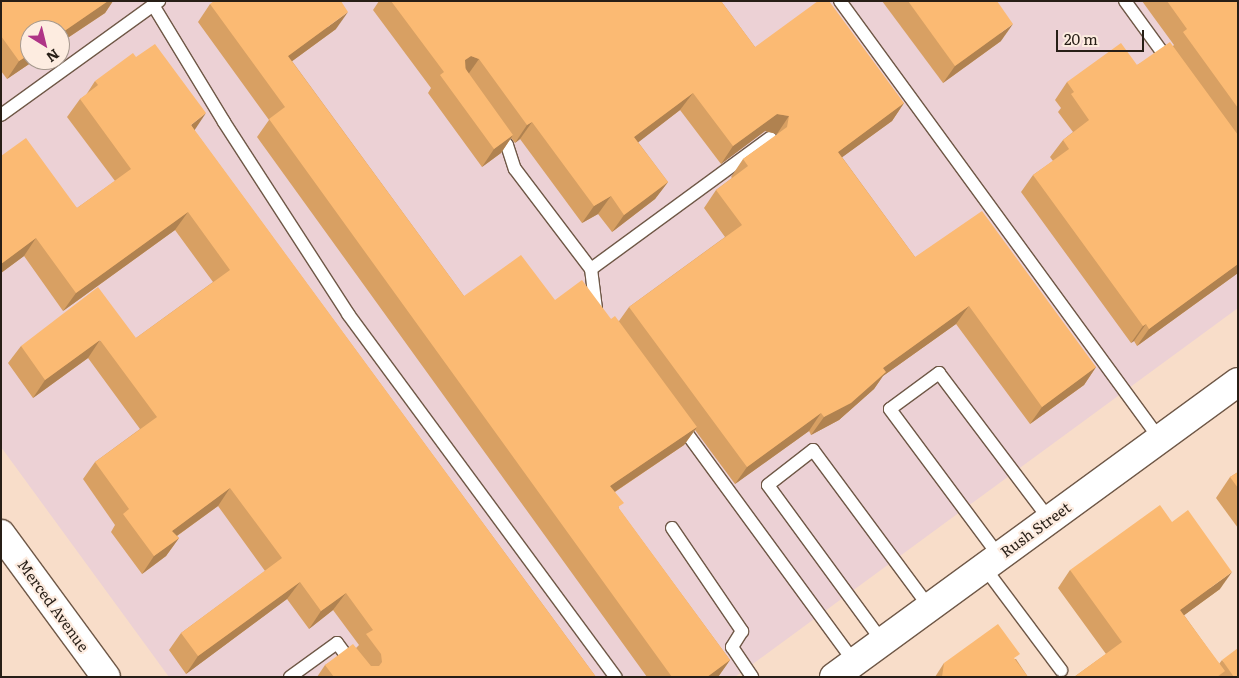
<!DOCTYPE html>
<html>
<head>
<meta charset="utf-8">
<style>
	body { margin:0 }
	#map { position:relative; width:1239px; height:678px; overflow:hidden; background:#f8ddc9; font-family:Literata,serif }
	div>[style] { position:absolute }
	.industrial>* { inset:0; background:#ecd1d5 }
	.roads { filter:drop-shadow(1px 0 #6f5847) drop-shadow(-1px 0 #6f5847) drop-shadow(0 1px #6f5847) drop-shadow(0 -1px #6f5847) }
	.service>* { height:12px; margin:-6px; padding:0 6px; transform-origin:6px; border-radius:6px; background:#fff }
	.tertiary>* { height:28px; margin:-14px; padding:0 14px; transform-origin:14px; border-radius:14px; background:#fff }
	.wall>* { inset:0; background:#d8a063 }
	.shaded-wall>* { inset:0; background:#b08250 }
	.building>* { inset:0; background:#fbba73 }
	span { translate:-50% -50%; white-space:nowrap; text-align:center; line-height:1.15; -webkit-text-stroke:4.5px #fdece0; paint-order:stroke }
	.street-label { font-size:15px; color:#271e16 }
	.frame { position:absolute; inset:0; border:2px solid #271e16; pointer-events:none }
	.north { position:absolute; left:20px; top:20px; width:50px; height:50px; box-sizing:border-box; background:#fdece0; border:1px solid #a79a8f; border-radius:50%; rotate:144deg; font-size:14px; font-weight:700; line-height:20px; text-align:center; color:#271e16 }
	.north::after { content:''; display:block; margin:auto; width:18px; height:22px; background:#af3486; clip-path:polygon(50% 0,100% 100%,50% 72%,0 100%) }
	.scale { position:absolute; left:1056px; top:30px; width:88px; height:22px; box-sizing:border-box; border:2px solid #271e16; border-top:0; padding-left:6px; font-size:15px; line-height:18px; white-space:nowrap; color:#271e16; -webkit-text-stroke:4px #fdece0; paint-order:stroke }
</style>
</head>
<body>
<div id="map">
	<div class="industrial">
		<div style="clip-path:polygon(evenodd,1px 1px,1238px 1px,1238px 308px,735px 677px,169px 677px,1px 447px,1px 1px,30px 30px,60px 30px,60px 60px,30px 60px,30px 30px)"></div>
	</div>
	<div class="roads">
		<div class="service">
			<div style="left:840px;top:1px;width:541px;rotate:53.87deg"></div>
			<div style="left:1125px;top:1px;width:77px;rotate:54deg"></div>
			<div style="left:153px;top:5px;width:137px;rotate:58.7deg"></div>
			<div style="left:224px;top:122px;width:229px;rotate:57.1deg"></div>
			<div style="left:348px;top:314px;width:451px;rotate:53.6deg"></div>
			<div style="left:1px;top:115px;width:195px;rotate:-35.8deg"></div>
			<div style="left:497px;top:132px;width:16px;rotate:52deg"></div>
			<div style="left:507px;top:145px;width:25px;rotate:72deg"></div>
			<div style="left:515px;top:169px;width:126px;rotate:52.8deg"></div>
			<div style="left:596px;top:309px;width:40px;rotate:-97.1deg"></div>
			<div style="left:591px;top:269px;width:222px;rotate:-36.2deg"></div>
			<div style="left:680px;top:424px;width:295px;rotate:53.8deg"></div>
			<div style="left:672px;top:528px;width:125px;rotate:55.8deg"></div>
			<div style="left:742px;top:631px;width:19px;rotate:122deg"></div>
			<div style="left:732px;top:647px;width:36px;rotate:56deg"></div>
			<div style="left:999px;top:556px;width:183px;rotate:-126.6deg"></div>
			<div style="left:890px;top:409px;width:61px;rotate:-36.3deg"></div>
			<div style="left:939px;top:373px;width:183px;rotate:53deg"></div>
			<div style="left:984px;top:567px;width:129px;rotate:53.2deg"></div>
			<div style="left:882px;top:641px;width:193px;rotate:-126.2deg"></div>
			<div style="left:768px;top:485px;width:57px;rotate:-37.9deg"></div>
			<div style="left:813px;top:450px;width:195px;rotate:53.5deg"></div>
			<div style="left:290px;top:677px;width:58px;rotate:-35.9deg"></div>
			<div style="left:337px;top:643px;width:42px;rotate:53.7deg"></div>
		</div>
		<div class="tertiary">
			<div style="left:1px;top:534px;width:177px;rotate:53.7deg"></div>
			<div style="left:834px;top:677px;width:500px;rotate:-36.14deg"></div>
		</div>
	</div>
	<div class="wall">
		<div style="clip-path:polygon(1px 1px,113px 1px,105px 13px,60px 43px,60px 30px,30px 60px,35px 60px,7px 79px,1px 71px)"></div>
		<div style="clip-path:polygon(379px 1px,721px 1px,755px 47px,904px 103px,892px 121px,842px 157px,915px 257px,1096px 367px,1084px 385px,1030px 424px,956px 324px,883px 376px,874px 389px,839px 420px,811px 435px,809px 431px,735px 484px,695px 430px,684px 445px,615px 492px,619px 509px,730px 660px,718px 677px,647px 677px,257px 137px,269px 120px,198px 22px,210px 4px,336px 29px,292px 61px,464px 296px,555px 300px,611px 319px,619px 321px,629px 307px,725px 237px,704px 208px,716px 190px,732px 178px,731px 177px,743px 159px,777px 135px,777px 134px,765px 131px,721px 164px,680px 110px,638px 142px,668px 182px,655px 199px,612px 232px,598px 214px,582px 223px,520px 139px,515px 143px,511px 138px,501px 153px,482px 167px,428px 93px,431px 88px,373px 10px)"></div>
		<div style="clip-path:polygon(882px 1px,997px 1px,1001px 41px,943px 83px)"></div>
		<div style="clip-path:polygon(1142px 1px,1238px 1px,1238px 273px,1137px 346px,1134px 341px,1131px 343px,1021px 192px,1033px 175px,1053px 161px,1050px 157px,1063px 140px,1073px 132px,1058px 112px,1061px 108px,1055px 100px,1067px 82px,1137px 65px,1173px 46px,1174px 45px)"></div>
		<div style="clip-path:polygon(95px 81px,194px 130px,596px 677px,317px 677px,325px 665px,356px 648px,359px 645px,333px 610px,309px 629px,287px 599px,186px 674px,169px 650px,181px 633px,265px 571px,218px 506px,177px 536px,179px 538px,166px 556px,142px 574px,111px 532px,115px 525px,83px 479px,95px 462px,140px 429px,88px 358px,33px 398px,8px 363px,21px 346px,136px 338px,213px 282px,175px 230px,63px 311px,24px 256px,1px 273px,1px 156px,77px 208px,115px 181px,67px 117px,80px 99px,86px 95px)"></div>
		<div style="clip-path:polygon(1238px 472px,1238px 528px,1216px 498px,1230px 477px)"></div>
		<div style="clip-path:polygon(1070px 570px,1220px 589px,1184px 615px,1219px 664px,1222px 660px,1238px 677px,1074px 677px,1106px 654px,1058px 588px)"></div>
		<div style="clip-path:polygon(1016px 659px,1028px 677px,935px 677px,944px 663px)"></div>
	</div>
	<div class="shaded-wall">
		<div style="clip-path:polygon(108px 1px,113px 1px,105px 13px,60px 43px,60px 34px)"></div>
		<div style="clip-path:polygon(348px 12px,336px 29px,276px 73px,288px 56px)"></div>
		<div style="clip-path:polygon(1013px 24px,1001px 41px,943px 83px,955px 66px)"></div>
		<div style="clip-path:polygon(30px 54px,30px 60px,35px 60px,7px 79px,19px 61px)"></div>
		<div style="clip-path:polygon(471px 56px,479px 59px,467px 76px,465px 60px)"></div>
		<div style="clip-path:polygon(693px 93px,680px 110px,622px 155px,634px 137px)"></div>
		<div style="clip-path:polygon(904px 103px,892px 121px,826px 169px,838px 152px)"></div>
		<div style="clip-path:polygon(206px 113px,194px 131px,191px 125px)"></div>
		<div style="clip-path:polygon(777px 114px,789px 116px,777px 134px,765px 131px,721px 164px,733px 146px)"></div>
		<div style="clip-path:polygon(532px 122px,520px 139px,515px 143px,527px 125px)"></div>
		<div style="clip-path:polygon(513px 135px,501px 153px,482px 167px,494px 149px)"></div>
		<div style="clip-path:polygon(668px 182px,655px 199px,612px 232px,624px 215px)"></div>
		<div style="clip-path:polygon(611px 196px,598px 214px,582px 223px,594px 206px)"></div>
		<div style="clip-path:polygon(188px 212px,175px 230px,63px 311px,76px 293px)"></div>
		<div style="clip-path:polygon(36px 238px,24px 256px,1px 273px,1px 264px)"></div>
		<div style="clip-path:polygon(1238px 264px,1238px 273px,1137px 346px,1149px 329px)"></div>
		<div style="clip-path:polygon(969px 306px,956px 324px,883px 376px,874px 389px,839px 420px,811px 435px,824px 417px,883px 368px)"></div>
		<div style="clip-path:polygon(1146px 324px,1134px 341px,1131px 343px,1143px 326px)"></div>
		<div style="clip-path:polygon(100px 340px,88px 358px,33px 398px,45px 380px)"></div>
		<div style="clip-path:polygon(1096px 367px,1084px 385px,1030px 424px,1042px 407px)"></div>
		<div style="clip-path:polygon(821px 413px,809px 431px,735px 484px,747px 467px)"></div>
		<div style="clip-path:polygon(697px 427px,684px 445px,598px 503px,610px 486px)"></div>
		<div style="clip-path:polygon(230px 488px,218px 506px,160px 548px,172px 531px)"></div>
		<div style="clip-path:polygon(179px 538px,166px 556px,142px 574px,154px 556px)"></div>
		<div style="clip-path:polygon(1232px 572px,1220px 589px,1168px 627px,1180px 610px)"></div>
		<div style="clip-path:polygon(300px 582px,287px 599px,186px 674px,198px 656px)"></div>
		<div style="clip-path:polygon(346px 593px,333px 610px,309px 629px,321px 611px)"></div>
		<div style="clip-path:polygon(730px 660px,718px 677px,707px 677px)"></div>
	</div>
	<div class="building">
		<div style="clip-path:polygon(1px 1px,108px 1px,60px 34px,60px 30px,30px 30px,30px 54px,19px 61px,1px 36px)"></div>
		<div style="clip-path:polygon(214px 1px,341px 1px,348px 12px,288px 56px,464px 296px,521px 255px,555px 300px,582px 280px,611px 319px,615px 316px,697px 427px,610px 486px,624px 503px,618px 507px,730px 660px,707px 677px,672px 677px,269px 119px,285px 107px,210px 4px)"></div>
		<div style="clip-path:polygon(391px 1px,721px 1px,755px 47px,818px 1px,829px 1px,904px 103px,838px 152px,915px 257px,982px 211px,1096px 367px,1042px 407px,969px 306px,883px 368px,886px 372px,851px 403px,824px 417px,821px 413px,747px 467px,629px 307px,742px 225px,716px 190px,748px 166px,743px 159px,787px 127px,789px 116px,777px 114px,733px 146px,693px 93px,634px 137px,668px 182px,624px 215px,611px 196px,594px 206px,532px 122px,527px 125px,479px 59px,471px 56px,465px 60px,465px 68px,513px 135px,494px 149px,440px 75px,444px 72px)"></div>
		<div style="clip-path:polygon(908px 1px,997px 1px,1013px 24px,955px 66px)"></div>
		<div style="clip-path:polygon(1167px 1px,1238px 1px,1238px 108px,1183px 32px,1187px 29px)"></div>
		<div style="clip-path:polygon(1170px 42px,1238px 135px,1238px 264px,1149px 329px,1146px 324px,1143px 326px,1033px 175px,1069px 149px,1063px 140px,1089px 120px,1071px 94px,1074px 92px,1067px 82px,1121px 43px,1137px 65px)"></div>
		<div style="clip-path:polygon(155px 44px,206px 113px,191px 125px,596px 677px,334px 677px,325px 665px,353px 644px,371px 666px,379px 666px,382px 662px,381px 654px,366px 634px,373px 630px,346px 593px,321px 611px,300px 582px,198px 656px,181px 633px,282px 558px,230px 488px,172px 531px,179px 538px,154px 556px,123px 514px,129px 509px,95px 462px,157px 417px,100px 340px,45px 380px,21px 346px,98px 287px,136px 338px,230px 270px,188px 212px,76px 293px,36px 238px,1px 264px,1px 156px,26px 138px,77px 208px,131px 169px,80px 99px,98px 85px,95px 81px,133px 53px,136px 57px)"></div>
		<div style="clip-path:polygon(1238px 472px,1238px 488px,1230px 477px)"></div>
		<div style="clip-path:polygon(1160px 505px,1172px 522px,1188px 510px,1232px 572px,1180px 610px,1225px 671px,1217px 677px,1074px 677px,1122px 642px,1070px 570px)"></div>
		<div style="clip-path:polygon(998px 624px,1020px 654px,1014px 658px,1028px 677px,942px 677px,944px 663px)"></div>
		<div style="clip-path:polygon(1238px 648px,1238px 677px,1234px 677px,1222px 660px)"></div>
	</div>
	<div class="street-label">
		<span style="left:1035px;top:529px;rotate:-36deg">Rush Street</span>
		<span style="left:54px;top:605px;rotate:54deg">Merced Avenue</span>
	</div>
	<div class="frame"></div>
	<div class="north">N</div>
	<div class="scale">20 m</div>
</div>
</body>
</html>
